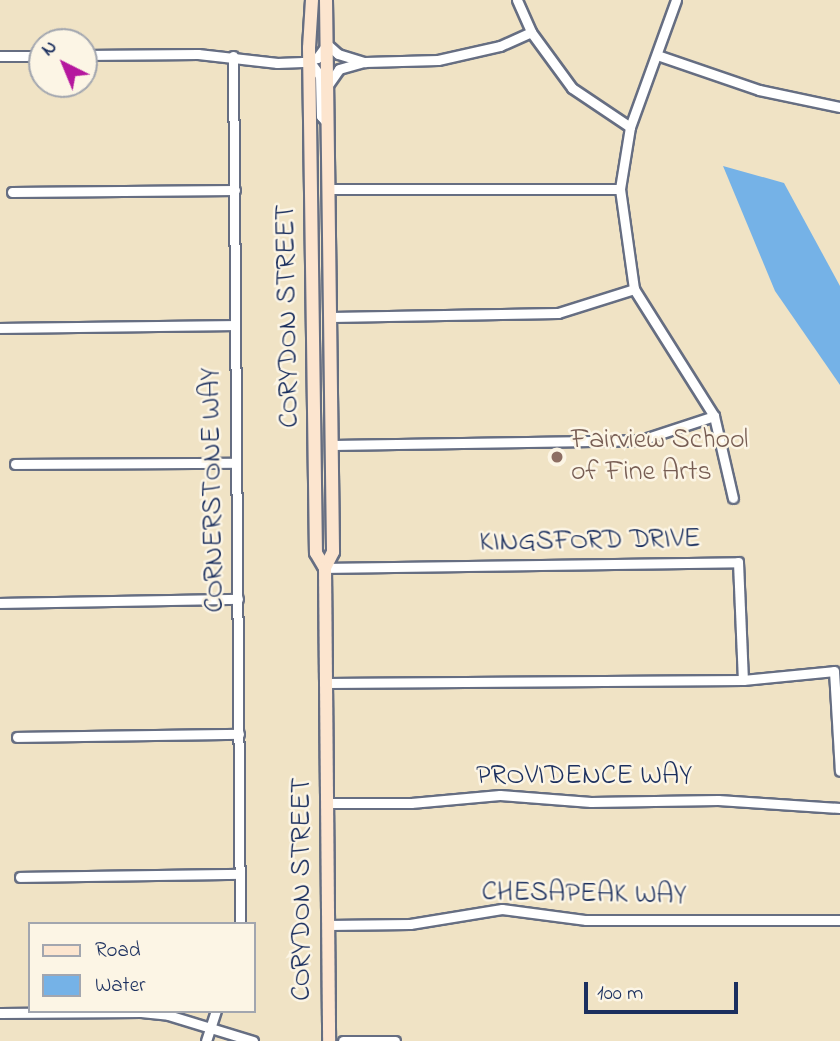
<!DOCTYPE html>
<html>
<head>
<meta charset="utf-8">
<style>
	body { margin:0 }
	#map { position:relative; width:840px; height:1041px; overflow:hidden; background:#f0e3c5; font-family:"Indie Flower",sans-serif }
	div>[style] { position:absolute }
	.water>* { inset:0; background:#75b2e7 }
	.roads { filter:drop-shadow(2px 0 #666e82) drop-shadow(-2px 0 #666e82) drop-shadow(0 2px #666e82) drop-shadow(0 -2px #666e82) }
	.minor>* { height:9px; margin:-4.5px; padding:0 4.5px; transform-origin:4.5px; border-radius:4.5px; background:#fff }
	.secondary>* { height:12px; margin:-6px; padding:0 6px; transform-origin:6px; border-radius:6px; background:#fce5cf }
	.dots>* { width:19px; height:19px; translate:-50% -50%; box-sizing:border-box; border:4px solid #fcf5e5; border-radius:50% }
	span { translate:-50% -50%; white-space:nowrap; text-align:center; line-height:1.15; -webkit-text-stroke:5px #fcf5e5; paint-order:stroke }
	.street-label { font-size:28px; color:#1b2f5e }
	.education-label { font-size:28px; color:#785e54 }
	.left { translate:0 -50%; text-align:left }
	.legend { position:absolute; left:28px; top:922px; width:228px; height:91px; box-sizing:border-box; background:#fcf5e5; border:2px solid #a2a6af; margin:0; padding:9px 12px; list-style:none; font-size:21px; color:#1b2f5e }
	.legend li { display:flex; align-items:center; gap:14px; height:35px }
	.legend b { width:35px; border:2px solid #a2a6af }
	.north { position:absolute; left:28px; top:28px; width:70px; height:70px; box-sizing:border-box; background:#fcf5e5; border:2px solid #a2a6af; border-radius:50%; rotate:317deg; font-size:19px; font-weight:700; line-height:28px; text-align:center; color:#1b2f5e }
	.north::after { content:''; display:block; margin:auto; width:24px; height:32px; background:#b5179e; clip-path:polygon(50% 0,100% 100%,50% 72%,0 100%) }
	.scale { position:absolute; left:584px; top:982px; width:154px; height:32px; box-sizing:border-box; border:4px solid #1b2f5e; border-top:0; padding-left:9px; font-size:21px; line-height:24px; white-space:nowrap; color:#1b2f5e; -webkit-text-stroke:5px #fcf5e5; paint-order:stroke }
</style>
</head>
<body>
<div id="map">
	<div class="water">
		<div style="clip-path:polygon(723px 166px,784px 183px,840px 286px,840px 385px,775px 291px)"></div>
	</div>
	<div class="roads">
		<div class="minor">
			<div style="left:517px;top:0;width:35px;rotate:66deg"></div>
			<div style="left:531px;top:32px;width:69px;rotate:53.8deg"></div>
			<div style="left:572px;top:88px;width:70px;rotate:33.9deg"></div>
			<div style="left:676px;top:0;width:135px;rotate:109.9deg"></div>
			<div style="left:630px;top:127px;width:63px;rotate:99.2deg"></div>
			<div style="left:620px;top:189px;width:101px;rotate:82deg"></div>
			<div style="left:634px;top:289px;width:150px;rotate:57.8deg"></div>
			<div style="left:714px;top:416px;width:84px;rotate:77deg"></div>
			<div style="left:84px;top:55px;width:114px;rotate:-0.5deg"></div>
			<div style="left:198px;top:54px;width:80px;rotate:6.5deg"></div>
			<div style="left:277px;top:63px;width:26px;rotate:-2deg"></div>
			<div style="left:303px;top:62px;width:15px;rotate:-16deg"></div>
			<div style="left:317px;top:58px;width:17px;rotate:-54deg"></div>
			<div style="left:327px;top:44px;width:15px;rotate:42deg"></div>
			<div style="left:338px;top:54px;width:28px;rotate:17deg"></div>
			<div style="left:365px;top:62px;width:73px;rotate:-1.6deg"></div>
			<div style="left:438px;top:60px;width:64px;rotate:-12.7deg"></div>
			<div style="left:500px;top:46px;width:34px;rotate:-24deg"></div>
			<div style="left:657px;top:55px;width:108px;rotate:18.9deg"></div>
			<div style="left:759px;top:90px;width:83px;rotate:11.9deg"></div>
			<div style="left:0;top:56px;width:42px"></div>
			<div style="left:233px;top:56px;width:868px;rotate:89.54deg"></div>
			<div style="left:310px;top:62px;width:17px;rotate:54deg"></div>
			<div style="left:320px;top:76px;width:40px;rotate:88.6deg"></div>
			<div style="left:321px;top:116px;width:9px;rotate:49deg"></div>
			<div style="left:328px;top:85px;width:19px;rotate:-55deg"></div>
			<div style="left:339px;top:69px;width:25px;rotate:-16deg"></div>
			<div style="left:330px;top:189px;width:290px"></div>
			<div style="left:12px;top:192px;width:223px;rotate:-0.5deg"></div>
			<div style="left:331px;top:317px;width:227px;rotate:-1deg"></div>
			<div style="left:558px;top:313px;width:80px;rotate:-17.5deg"></div>
			<div style="left:0;top:328px;width:234px;rotate:-0.7deg"></div>
			<div style="left:332px;top:445px;width:309px;rotate:-0.9deg"></div>
			<div style="left:641px;top:440px;width:77px;rotate:-18.2deg"></div>
			<div style="left:15px;top:464px;width:221px;rotate:-0.3deg"></div>
			<div style="left:325px;top:568px;width:413px;rotate:-0.8deg"></div>
			<div style="left:738px;top:562px;width:118px;rotate:87.6deg"></div>
			<div style="left:0;top:603px;width:238px;rotate:-1deg"></div>
			<div style="left:326px;top:683px;width:417px;rotate:-0.4deg"></div>
			<div style="left:743px;top:680px;width:91px;rotate:-5.6deg"></div>
			<div style="left:834px;top:671px;width:100px;rotate:86.6deg"></div>
			<div style="left:17px;top:737px;width:222px;rotate:-0.8deg"></div>
			<div style="left:327px;top:803px;width:84px"></div>
			<div style="left:411px;top:803px;width:89px;rotate:-5.1deg"></div>
			<div style="left:500px;top:795px;width:91px;rotate:4.4deg"></div>
			<div style="left:591px;top:802px;width:127px;rotate:-0.9deg"></div>
			<div style="left:718px;top:800px;width:122px;rotate:3.8deg"></div>
			<div style="left:20px;top:877px;width:220px;rotate:-0.8deg"></div>
			<div style="left:328px;top:925px;width:82px;rotate:-0.7deg"></div>
			<div style="left:410px;top:924px;width:93px;rotate:-9.3deg"></div>
			<div style="left:502px;top:909px;width:85px;rotate:7.5deg"></div>
			<div style="left:586px;top:920px;width:254px"></div>
			<div style="left:0;top:1013px;width:141px;rotate:-0.4deg"></div>
			<div style="left:141px;top:1012px;width:27px;rotate:6deg"></div>
			<div style="left:168px;top:1015px;width:89px;rotate:17deg"></div>
			<div style="left:206px;top:1041px;width:32px;rotate:-72deg"></div>
			<div style="left:343px;top:1041px;width:52px"></div>
		</div>
		<div class="secondary">
			<div style="left:312px;top:0;width:48px;rotate:93.6deg"></div>
			<div style="left:309px;top:48px;width:505px;rotate:89.21deg"></div>
			<div style="left:316px;top:553px;width:17px;rotate:59deg"></div>
			<div style="left:326px;top:0;width:552px;rotate:89.27deg"></div>
			<div style="left:333px;top:552px;width:18px;rotate:117deg"></div>
			<div style="left:325px;top:568px;width:473px;rotate:89.5deg"></div>
		</div>
	</div>
	<div class="dots">
		<div style="left:557px;top:457px;background:#8d6e63"></div>
	</div>
	<div class="street-label">
		<span style="left:289px;top:316px;rotate:-91deg">CORYDON STREET</span>
		<span style="left:214px;top:490px;rotate:-91deg">CORNERSTONE WAY</span>
		<span style="left:590px;top:542px;rotate:-1deg">KINGSFORD DRIVE</span>
		<span style="left:584px;top:777px">PROVIDENCE WAY</span>
		<span style="left:303px;top:889px;rotate:-90deg">CORYDON STREET</span>
		<span style="left:584px;top:895px;rotate:1deg">CHESAPEAK WAY</span>
	</div>
	<div class="education-label">
		<span class="left" style="left:571px;top:457px">Fairview School<br>of Fine Arts</span>
	</div>
	<ul class="legend">
	<li><b style="height:9px;background:#fce5cf"></b>Road</li>
	<li><b style="height:19px;background:#75b2e7"></b>Water</li>
	</ul>
	<div class="north">N</div>
	<div class="scale">100 m</div>
</div>
</body>
</html>
